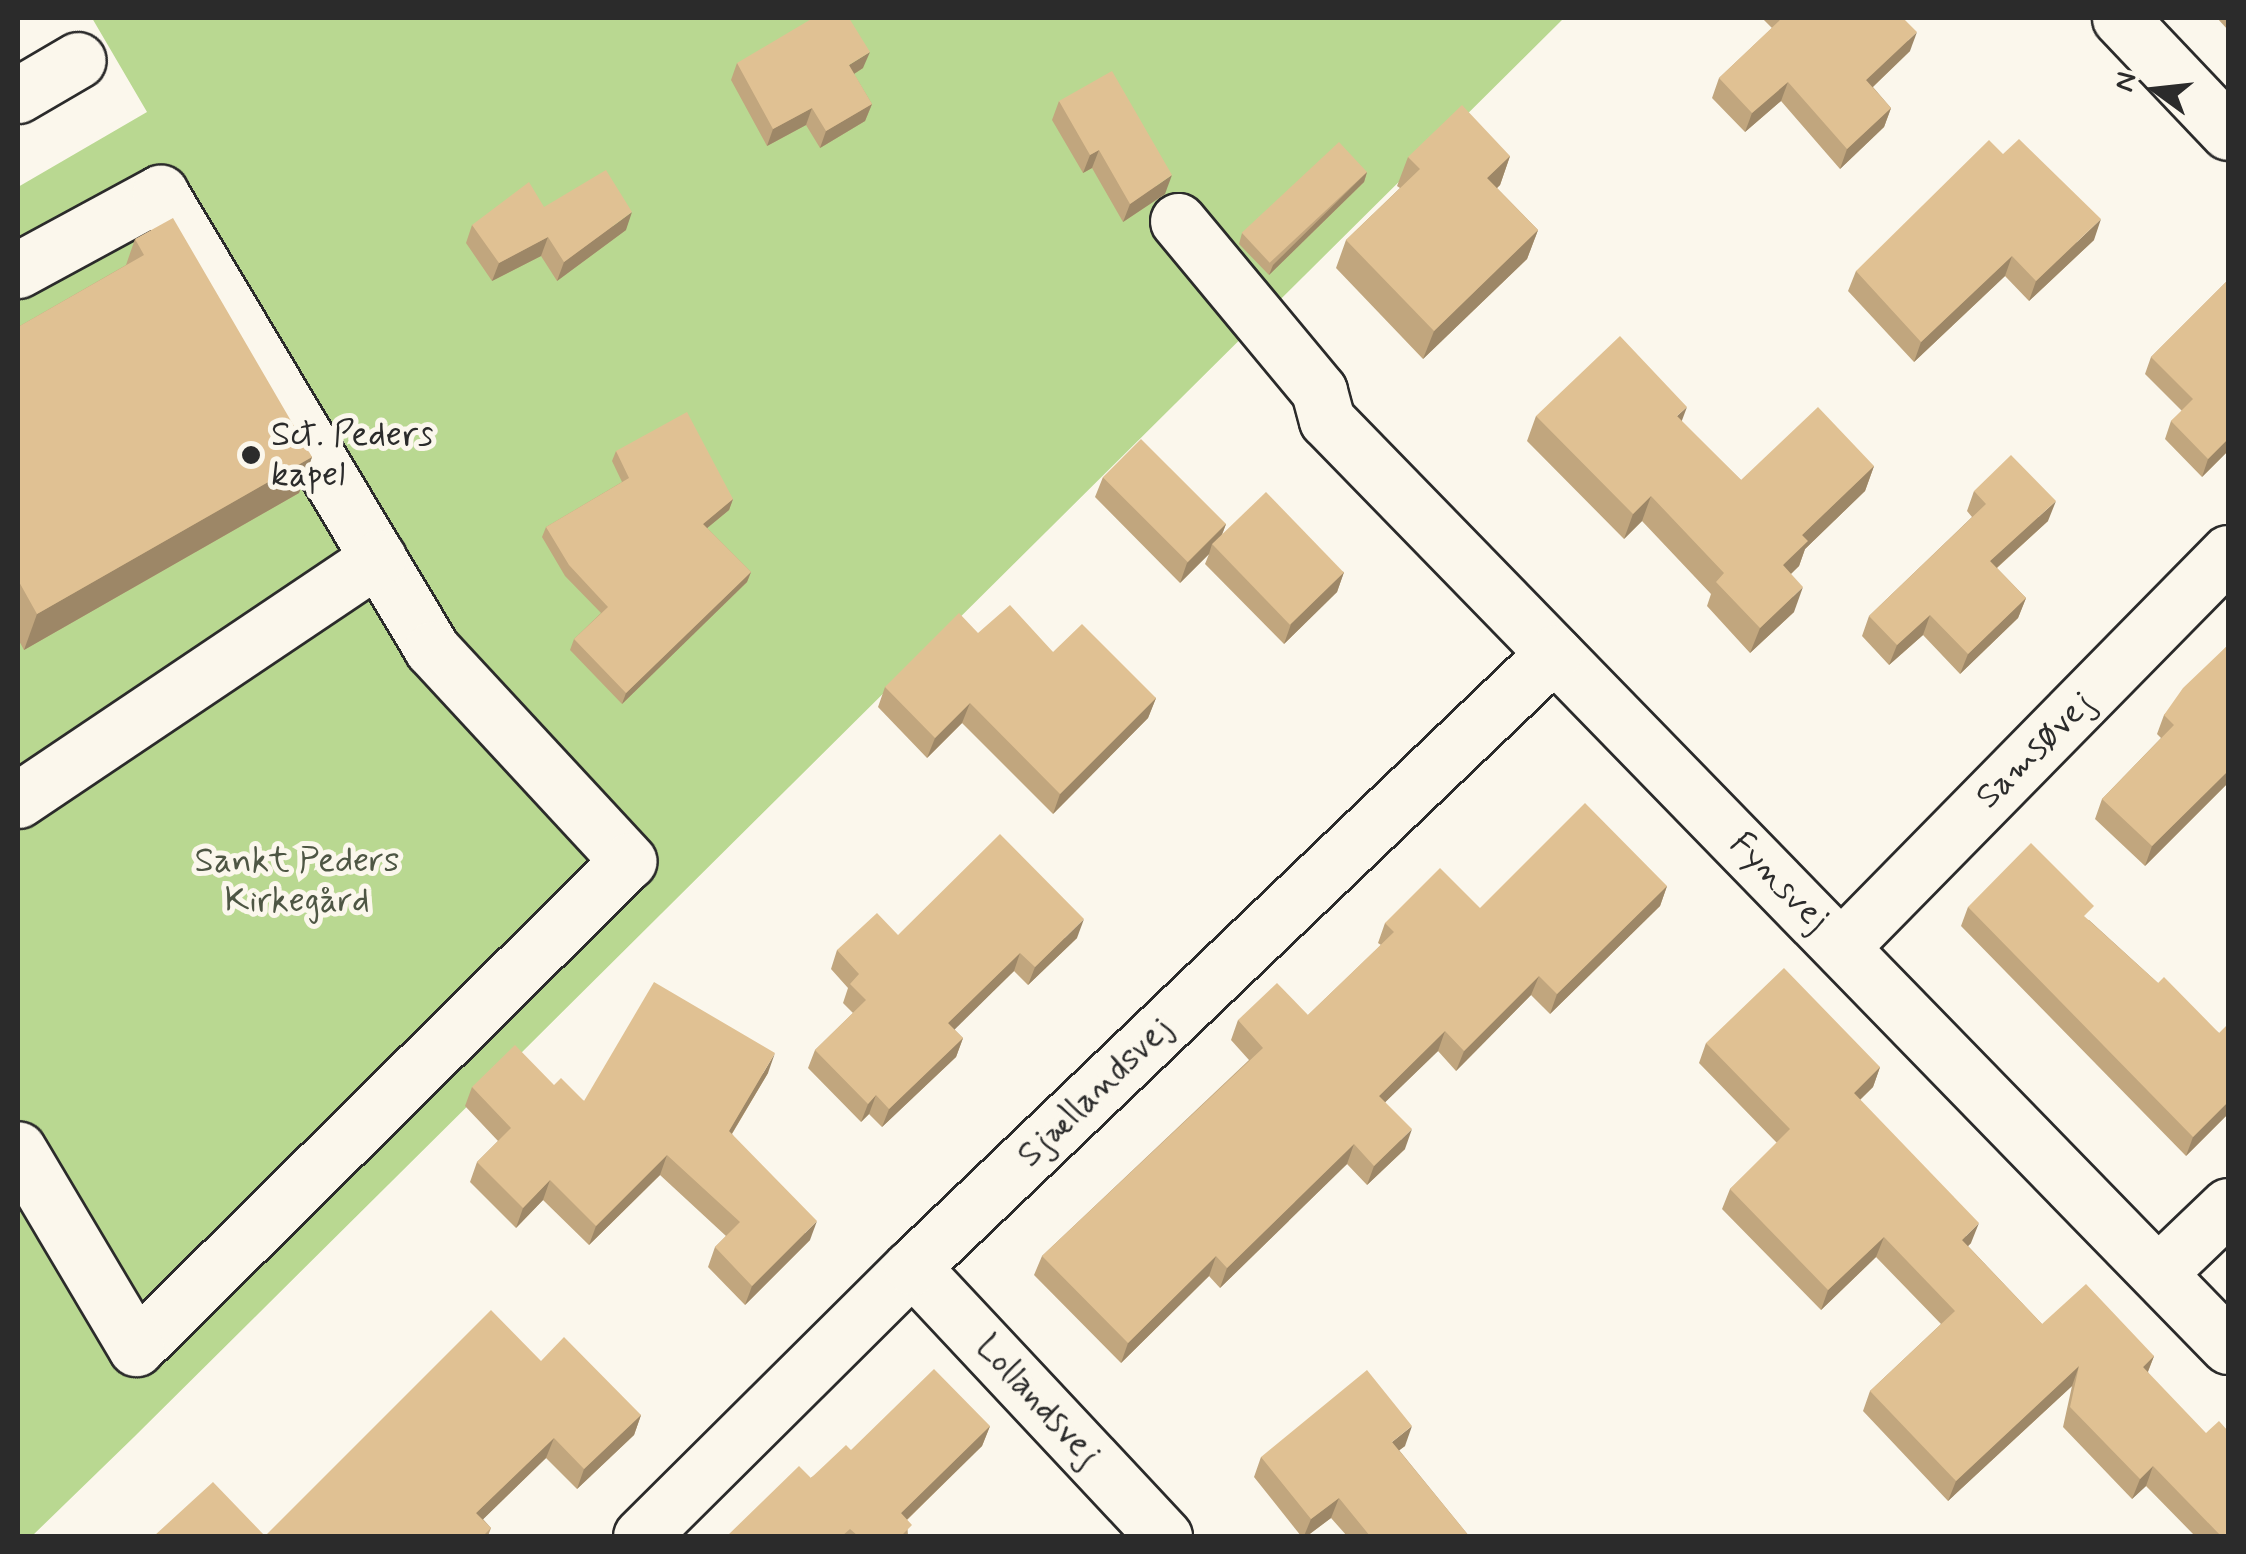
<!DOCTYPE html>
<html>
<head>
<meta charset="utf-8">
<style>
	body { margin:0 }
	#map { position:relative; width:2246px; height:1554px; overflow:hidden; background:#fbf7ec; font-family:Mynerve,sans-serif }
	div>[style] { position:absolute }
	.green>* { inset:0; background:#b9d891 }
	.roads { filter:drop-shadow(2px 0 #2b2b2b) drop-shadow(-2px 0 #2b2b2b) drop-shadow(0 2px #2b2b2b) drop-shadow(0 -2px #2b2b2b) }
	.minor>* { height:55px; margin:-27.5px; padding:0 27.5px; transform-origin:27.5px; border-radius:27.5px; background:#fbf7ec }
	.wall>* { inset:0; background:#c1a67e }
	.shaded-wall>* { inset:0; background:#9d8767 }
	.building>* { inset:0; background:#e0c193; transform-origin:0 0 }
	.dots>* { width:28px; height:28px; translate:-50% -50%; box-sizing:border-box; border:5px solid #fbf7ec; border-radius:50% }
	span { translate:-50% -50%; white-space:nowrap; text-align:center; line-height:1.15; -webkit-text-stroke:10px #fbf7ec; paint-order:stroke }
	.poi-label { font-size:35px; color:#2b2b2b }
	.left { translate:0 -50%; text-align:left }
	.street-label { font-size:35px; color:#2b2b2b }
	.park-label { font-size:35px; color:#4e5644 }
	.frame { position:absolute; inset:0; border:20px solid #2b2b2b; pointer-events:none }
	.north { position:absolute; left:2106px; top:40px; width:100px; height:100px; -webkit-text-stroke:8px #fbf7ec; paint-order:stroke; rotate:285deg; font-size:28px; font-weight:700; line-height:40px; text-align:center; color:#2b2b2b }
	.north::after { content:''; display:block; margin:auto; width:35px; height:45px; background:#2b2b2b; clip-path:polygon(50% 0,100% 100%,50% 72%,0 100%) }
</style>
</head>
<body>
<div id="map">
	<div class="green">
		<div style="clip-path:polygon(92px 18px,1564px 18px,134px 1437px,32px 1536px,18px 1536px,18px 187px,147px 112px)"></div>
	</div>
	<div class="roads">
		<div class="minor">
			<div style="left:2120px;top:18px;width:157px;rotate:46.5deg"></div>
			<div style="left:18px;top:95px;width:69px;rotate:-30.3deg"></div>
			<div style="left:1178px;top:221px;width:221px;rotate:50.3deg"></div>
			<div style="left:1319px;top:391px;width:30px;rotate:75deg"></div>
			<div style="left:1327px;top:420px;width:1292px;rotate:45.78deg"></div>
			<div style="left:18px;top:270px;width:162px;rotate:-28.5deg"></div>
			<div style="left:160px;top:193px;width:531px;rotate:59.18deg"></div>
			<div style="left:432px;top:649px;width:289px;rotate:47.2deg"></div>
			<div style="left:628px;top:861px;width:692px;rotate:135.29deg"></div>
			<div style="left:136px;top:1348px;width:231px;rotate:-120.7deg"></div>
			<div style="left:18px;top:800px;width:434px;rotate:-33.9deg"></div>
			<div style="left:1842px;top:946px;width:551px;rotate:-45.51deg"></div>
			<div style="left:912px;top:1267px;width:369px;rotate:46.9deg"></div>
			<div style="left:2158px;top:1273px;width:97px;rotate:-43.7deg"></div>
			<div style="left:641px;top:1536px;width:382px;rotate:-44.8deg"></div>
			<div style="left:912px;top:1267px;width:888px;rotate:-43.72deg"></div>
		</div>
	</div>
	<div class="wall">
		<div style="clip-path:polygon(1762px 18px,1903px 18px,1910px 51px,1873px 87px,1891px 108px,1884px 127px,1840px 169px,1781px 101px,1745px 132px,1712px 98px,1719px 78px,1772px 28px)"></div>
		<div style="clip-path:polygon(2217px 18px,2228px 18px,2228px 30px)"></div>
		<div style="clip-path:polygon(737px 63px,863px 68px,854px 74px,872px 104px,865px 121px,820px 148px,806px 125px,767px 146px,731px 80px)"></div>
		<div style="clip-path:polygon(1059px 101px,1165px 194px,1123px 222px,1092px 168px,1083px 173px,1052px 120px)"></div>
		<div style="clip-path:polygon(1510px 156px,1500px 185px,1497px 188px,1538px 230px,1527px 259px,1423px 359px,1336px 268px,1346px 240px,1400px 188px,1397px 186px,1408px 157px)"></div>
		<div style="clip-path:polygon(1367px 172px,1364px 182px,1269px 275px,1239px 244px,1242px 233px)"></div>
		<div style="clip-path:polygon(544px 207px,626px 230px,557px 281px,541px 256px,492px 281px,466px 243px,472px 225px)"></div>
		<div style="clip-path:polygon(135px 239px,312px 457px,299px 493px,24px 650px,18px 639px,18px 327px,126px 265px)"></div>
		<div style="clip-path:polygon(2094px 240px,2029px 301px,2005px 276px,1914px 362px,1848px 291px,1856px 271px)"></div>
		<div style="clip-path:polygon(2228px 280px,2228px 451px,2202px 477px,2165px 439px,2171px 421px,2182px 411px,2145px 374px,2151px 357px)"></div>
		<div style="clip-path:polygon(1536px 416px,1681px 421px,1741px 480px,1874px 466px,1865px 491px,1805px 549px,1799px 566px,1791px 574px,1794px 612px,1750px 653px,1707px 606px,1711px 594px,1642px 521px,1624px 539px,1527px 441px)"></div>
		<div style="clip-path:polygon(616px 451px,733px 499px,729px 510px,707px 528px,751px 572px,747px 582px,622px 704px,570px 650px,574px 639px,601px 613px,565px 576px,542px 537px,546px 527px,622px 482px,612px 461px)"></div>
		<div style="clip-path:polygon(1103px 477px,1226px 524px,1222px 535px,1344px 572px,1337px 592px,1284px 644px,1205px 564px,1209px 554px,1180px 583px,1095px 497px)"></div>
		<div style="clip-path:polygon(1974px 491px,2048px 521px,1997px 568px,2026px 598px,2018px 618px,1960px 674px,1923px 635px,1889px 665px,1862px 636px,1869px 616px,1972px 517px,1967px 511px)"></div>
		<div style="clip-path:polygon(978px 633px,1053px 652px,1156px 698px,1148px 718px,1053px 814px,962px 723px,927px 758px,878px 707px,885px 687px)"></div>
		<div style="clip-path:polygon(2228px 645px,2228px 783px,2145px 866px,2095px 819px,2102px 799px,2161px 738px,2157px 734px,2164px 715px)"></div>
		<div style="clip-path:polygon(1667px 886px,1660px 906px,1550px 1014px,1531px 995px,1456px 1071px,1438px 1051px,1385px 1102px,1405px 1149px,1367px 1185px,1347px 1164px,1220px 1288px,1209px 1276px,1121px 1363px,1034px 1275px,1042px 1256px,1249px 1060px,1231px 1040px,1238px 1020px,1308px 1015px,1381px 945px,1378px 943px,1385px 923px,1480px 908px)"></div>
		<div style="clip-path:polygon(1968px 907px,2089px 920px,2158px 983px,2219px 1033px,2228px 1114px,2186px 1156px,1961px 926px)"></div>
		<div style="clip-path:polygon(898px 935px,1077px 938px,1028px 985px,1014px 971px,954px 1029px,963px 1038px,956px 1057px,882px 1127px,869px 1114px,861px 1122px,808px 1068px,815px 1050px,853px 1013px,843px 1003px,848px 988px,831px 969px,837px 950px)"></div>
		<div style="clip-path:polygon(1706px 1043px,1880px 1067px,1873px 1087px,1860px 1100px,1971px 1243px,1968px 1246px,2042px 1324px,2154px 1356px,2148px 1372px,2228px 1536px,2195px 1536px,2146px 1486px,2132px 1499px,2063px 1427px,2072px 1386px,1948px 1501px,1863px 1411px,1870px 1391px,1941px 1324px,1876px 1257px,1821px 1310px,1722px 1209px,1730px 1189px,1777px 1143px,1699px 1063px)"></div>
		<div style="clip-path:polygon(768px 1073px,732px 1134px,810px 1240px,745px 1305px,708px 1267px,715px 1247px,726px 1236px,660px 1175px,589px 1245px,543px 1200px,516px 1228px,470px 1182px,477px 1162px,498px 1141px,465px 1106px,472px 1087px,554px 1085px,584px 1101px)"></div>
		<div style="clip-path:polygon(541px 1361px,641px 1415px,634px 1435px,577px 1489px,546px 1458px,483px 1519px,491px 1528px,488px 1536px,154px 1536px,265px 1536px)"></div>
		<div style="clip-path:polygon(990px 1426px,982px 1446px,907px 1520px,908px 1536px,727px 1536px,851px 1450px)"></div>
		<div style="clip-path:polygon(1405px 1446px,1399px 1450px,1469px 1536px,1347px 1536px,1331px 1518px,1307px 1536px,1301px 1536px,1254px 1477px,1261px 1457px)"></div>
	</div>
	<div class="shaded-wall">
		<div style="clip-path:polygon(1917px 32px,1910px 51px,1859px 100px,1866px 80px)"></div>
		<div style="clip-path:polygon(870px 52px,863px 68px,843px 81px,849px 65px)"></div>
		<div style="clip-path:polygon(1788px 82px,1781px 101px,1745px 132px,1752px 113px)"></div>
		<div style="clip-path:polygon(872px 104px,865px 121px,820px 148px,826px 131px)"></div>
		<div style="clip-path:polygon(812px 108px,806px 125px,767px 146px,773px 129px)"></div>
		<div style="clip-path:polygon(1891px 108px,1884px 127px,1840px 169px,1847px 149px)"></div>
		<div style="clip-path:polygon(1099px 150px,1092px 168px,1083px 173px,1090px 155px)"></div>
		<div style="clip-path:polygon(1510px 156px,1500px 185px,1477px 207px,1487px 178px)"></div>
		<div style="clip-path:polygon(1367px 172px,1364px 182px,1269px 275px,1273px 265px)"></div>
		<div style="clip-path:polygon(1172px 175px,1165px 194px,1123px 222px,1130px 204px)"></div>
		<div style="clip-path:polygon(632px 212px,626px 230px,557px 281px,564px 262px)"></div>
		<div style="clip-path:polygon(2101px 219px,2094px 240px,2029px 301px,2036px 281px)"></div>
		<div style="clip-path:polygon(1538px 230px,1527px 259px,1423px 359px,1434px 331px)"></div>
		<div style="clip-path:polygon(548px 237px,541px 256px,492px 281px,499px 263px)"></div>
		<div style="clip-path:polygon(2012px 256px,2005px 276px,1914px 362px,1921px 342px)"></div>
		<div style="clip-path:polygon(1687px 407px,1678px 431px,1677px 416px)"></div>
		<div style="clip-path:polygon(2228px 439px,2228px 451px,2202px 477px,2208px 459px)"></div>
		<div style="clip-path:polygon(312px 457px,299px 493px,24px 650px,37px 614px)"></div>
		<div style="clip-path:polygon(1874px 466px,1865px 491px,1805px 549px,1799px 566px,1774px 590px,1783px 565px,1802px 535px)"></div>
		<div style="clip-path:polygon(1651px 496px,1642px 521px,1624px 539px,1633px 514px)"></div>
		<div style="clip-path:polygon(733px 499px,729px 510px,700px 534px,703px 524px)"></div>
		<div style="clip-path:polygon(2056px 501px,2048px 521px,1982px 581px,1990px 561px)"></div>
		<div style="clip-path:polygon(1226px 524px,1218px 544px,1212px 544px,1209px 554px,1180px 583px,1187px 563px)"></div>
		<div style="clip-path:polygon(751px 572px,747px 582px,622px 704px,626px 693px)"></div>
		<div style="clip-path:polygon(1344px 572px,1337px 592px,1284px 644px,1291px 624px)"></div>
		<div style="clip-path:polygon(1803px 587px,1794px 612px,1750px 653px,1760px 628px)"></div>
		<div style="clip-path:polygon(2026px 598px,2018px 618px,1960px 674px,1968px 654px)"></div>
		<div style="clip-path:polygon(1930px 615px,1923px 635px,1889px 665px,1897px 645px)"></div>
		<div style="clip-path:polygon(1156px 698px,1148px 718px,1053px 814px,1060px 794px)"></div>
		<div style="clip-path:polygon(970px 703px,962px 723px,927px 758px,935px 738px)"></div>
		<div style="clip-path:polygon(2228px 771px,2228px 783px,2145px 866px,2152px 846px)"></div>
		<div style="clip-path:polygon(1667px 886px,1660px 906px,1550px 1014px,1557px 994px)"></div>
		<div style="clip-path:polygon(1084px 919px,1077px 938px,1028px 985px,1035px 967px)"></div>
		<div style="clip-path:polygon(1020px 953px,1014px 971px,942px 1042px,948px 1023px)"></div>
		<div style="clip-path:polygon(1539px 976px,1531px 995px,1456px 1071px,1464px 1051px)"></div>
		<div style="clip-path:polygon(1445px 1031px,1438px 1051px,1372px 1115px,1379px 1096px)"></div>
		<div style="clip-path:polygon(963px 1038px,956px 1057px,882px 1127px,889px 1109px)"></div>
		<div style="clip-path:polygon(775px 1053px,768px 1073px,722px 1150px,729px 1131px)"></div>
		<div style="clip-path:polygon(1880px 1067px,1873px 1087px,1846px 1113px,1854px 1093px)"></div>
		<div style="clip-path:polygon(876px 1095px,869px 1114px,861px 1122px,868px 1104px)"></div>
		<div style="clip-path:polygon(2228px 1102px,2228px 1114px,2186px 1156px,2193px 1137px)"></div>
		<div style="clip-path:polygon(1412px 1129px,1405px 1149px,1367px 1185px,1374px 1166px)"></div>
		<div style="clip-path:polygon(1354px 1144px,1347px 1164px,1220px 1288px,1227px 1268px)"></div>
		<div style="clip-path:polygon(667px 1155px,660px 1175px,589px 1245px,596px 1226px)"></div>
		<div style="clip-path:polygon(550px 1180px,543px 1200px,516px 1228px,523px 1208px)"></div>
		<div style="clip-path:polygon(817px 1221px,810px 1240px,745px 1305px,752px 1286px)"></div>
		<div style="clip-path:polygon(1979px 1223px,1971px 1243px,1954px 1260px,1962px 1240px)"></div>
		<div style="clip-path:polygon(1884px 1237px,1876px 1257px,1821px 1310px,1828px 1290px)"></div>
		<div style="clip-path:polygon(1216px 1256px,1209px 1276px,1121px 1363px,1128px 1343px)"></div>
		<div style="clip-path:polygon(2154px 1356px,2146px 1376px,2143px 1367px)"></div>
		<div style="clip-path:polygon(2079px 1366px,2072px 1386px,1948px 1501px,1956px 1481px)"></div>
		<div style="clip-path:polygon(641px 1415px,634px 1435px,577px 1489px,584px 1469px)"></div>
		<div style="clip-path:polygon(990px 1426px,982px 1446px,893px 1533px,901px 1513px)"></div>
		<div style="clip-path:polygon(1412px 1426px,1405px 1446px,1384px 1462px,1392px 1442px)"></div>
		<div style="clip-path:polygon(554px 1438px,546px 1458px,469px 1533px,476px 1513px)"></div>
		<div style="clip-path:polygon(2153px 1466px,2146px 1486px,2132px 1499px,2140px 1479px)"></div>
		<div style="clip-path:polygon(1339px 1498px,1331px 1518px,1307px 1536px,1304px 1536px,1311px 1519px)"></div>
	</div>
	<div class="building">
		<div style="clip-path:polygon(813px 18px,849px 18px,870px 52px,849px 65px,872px 104px,826px 131px,812px 108px,773px 129px,737px 63px)"></div>
		<div style="clip-path:polygon(1782px 18px,1903px 18px,1917px 32px,1866px 80px,1891px 108px,1847px 149px,1788px 82px,1752px 113px,1719px 78px)"></div>
		<div style="clip-path:polygon(1112px 71px,1172px 175px,1130px 204px,1099px 150px,1090px 155px,1059px 101px)"></div>
		<div style="clip-path:polygon(1462px 105px,1510px 156px,1487px 178px,1538px 230px,1434px 331px,1346px 240px,1420px 169px,1408px 157px)"></div>
		<div style="clip-path:polygon(2019px 139px,2101px 219px,2036px 281px,2012px 256px,1921px 342px,1856px 271px,1989px 140px,2003px 154px)"></div>
		<div style="left:1339px;top:142px;width:41px;height:133px;rotate:47deg"></div>
		<div style="clip-path:polygon(606px 170px,632px 212px,564px 262px,548px 237px,499px 263px,472px 225px,529px 182px,544px 207px)"></div>
		<div style="clip-path:polygon(173px 218px,312px 457px,37px 614px,18px 580px,18px 327px,144px 255px,135px 239px)"></div>
		<div style="clip-path:polygon(2228px 280px,2228px 439px,2208px 459px,2171px 421px,2193px 399px,2151px 357px)"></div>
		<div style="clip-path:polygon(1620px 336px,1687px 407px,1677px 416px,1741px 480px,1818px 407px,1874px 466px,1802px 535px,1808px 541px,1783px 565px,1803px 587px,1760px 628px,1716px 582px,1724px 573px,1651px 496px,1633px 514px,1536px 416px)"></div>
		<div style="clip-path:polygon(687px 412px,733px 499px,703px 524px,751px 572px,626px 693px,574px 639px,608px 607px,569px 565px,546px 527px,629px 478px,616px 451px)"></div>
		<div style="left:1141px;top:439px;width:120px;height:54px;rotate:45deg"></div>
		<div style="clip-path:polygon(2011px 455px,2056px 501px,1990px 561px,2026px 598px,1968px 654px,1930px 615px,1897px 645px,1869px 616px,1986px 504px,1974px 491px)"></div>
		<div style="left:1266px;top:492px;width:112px;height:75px;rotate:46deg"></div>
		<div style="clip-path:polygon(1010px 605px,1053px 652px,1082px 624px,1156px 698px,1060px 794px,970px 703px,935px 738px,885px 687px,959px 613px,978px 633px)"></div>
		<div style="clip-path:polygon(2228px 645px,2228px 771px,2152px 846px,2102px 799px,2174px 725px,2164px 715px,2183px 688px)"></div>
		<div style="clip-path:polygon(1585px 803px,1667px 886px,1557px 994px,1539px 976px,1464px 1051px,1445px 1031px,1379px 1096px,1412px 1129px,1374px 1166px,1354px 1144px,1227px 1268px,1216px 1256px,1128px 1343px,1042px 1256px,1263px 1048px,1238px 1020px,1277px 983px,1308px 1015px,1394px 932px,1385px 923px,1440px 868px,1480px 908px)"></div>
		<div style="clip-path:polygon(1000px 834px,1084px 919px,1035px 967px,1020px 953px,948px 1023px,963px 1038px,889px 1109px,876px 1095px,868px 1104px,815px 1050px,866px 1000px,850px 984px,859px 974px,837px 950px,877px 913px,898px 935px)"></div>
		<div style="clip-path:polygon(2031px 843px,2094px 906px,2084px 916px,2158px 983px,2164px 977px,2219px 1033px,2228px 1024px,2228px 1102px,2193px 1137px,1968px 907px)"></div>
		<div style="clip-path:polygon(1784px 968px,1880px 1067px,1854px 1093px,1979px 1223px,1962px 1240px,2042px 1324px,2086px 1284px,2154px 1356px,2143px 1367px,2206px 1433px,2219px 1421px,2228px 1431px,2228px 1536px,2221px 1536px,2153px 1466px,2140px 1479px,2070px 1407px,2079px 1366px,1956px 1481px,1870px 1391px,1955px 1311px,1884px 1237px,1828px 1290px,1730px 1189px,1790px 1129px,1706px 1043px)"></div>
		<div style="clip-path:polygon(654px 982px,775px 1053px,729px 1131px,817px 1221px,752px 1286px,715px 1247px,740px 1222px,667px 1155px,596px 1226px,550px 1180px,523px 1208px,477px 1162px,511px 1128px,472px 1087px,515px 1045px,554px 1085px,561px 1078px,584px 1101px)"></div>
		<div style="clip-path:polygon(491px 1310px,541px 1361px,564px 1337px,641px 1415px,584px 1469px,554px 1438px,476px 1513px,491px 1528px,483px 1536px,154px 1536px,213px 1482px,265px 1536px)"></div>
		<div style="clip-path:polygon(934px 1369px,990px 1426px,901px 1513px,912px 1525px,901px 1536px,858px 1536px,850px 1529px,842px 1536px,727px 1536px,799px 1466px,811px 1478px,846px 1445px,851px 1450px)"></div>
		<div style="clip-path:polygon(1367px 1370px,1412px 1426px,1392px 1442px,1469px 1536px,1370px 1536px,1339px 1498px,1311px 1519px,1261px 1457px)"></div>
	</div>
	<div class="dots">
		<div style="left:251px;top:455px;background:#2b2b2b"></div>
	</div>
	<div class="poi-label">
		<span class="left" style="left:271px;top:455px">Sct. Peders<br>kapel</span>
	</div>
	<div class="street-label">
		<span style="left:2035px;top:750px;rotate:-45deg">Samsøvej</span>
		<span style="left:1779px;top:882px;rotate:45deg">Fynsvej</span>
		<span style="left:1095px;top:1092px;rotate:-44deg">Sjællandsvej</span>
		<span style="left:1038px;top:1401px;rotate:47deg">Lollandsvej</span>
	</div>
	<div class="park-label">
		<span style="left:297px;top:881px">Sankt Peders<br>Kirkegård</span>
	</div>
	<div class="frame"></div>
	<div class="north">N</div>
</div>
</body>
</html>
